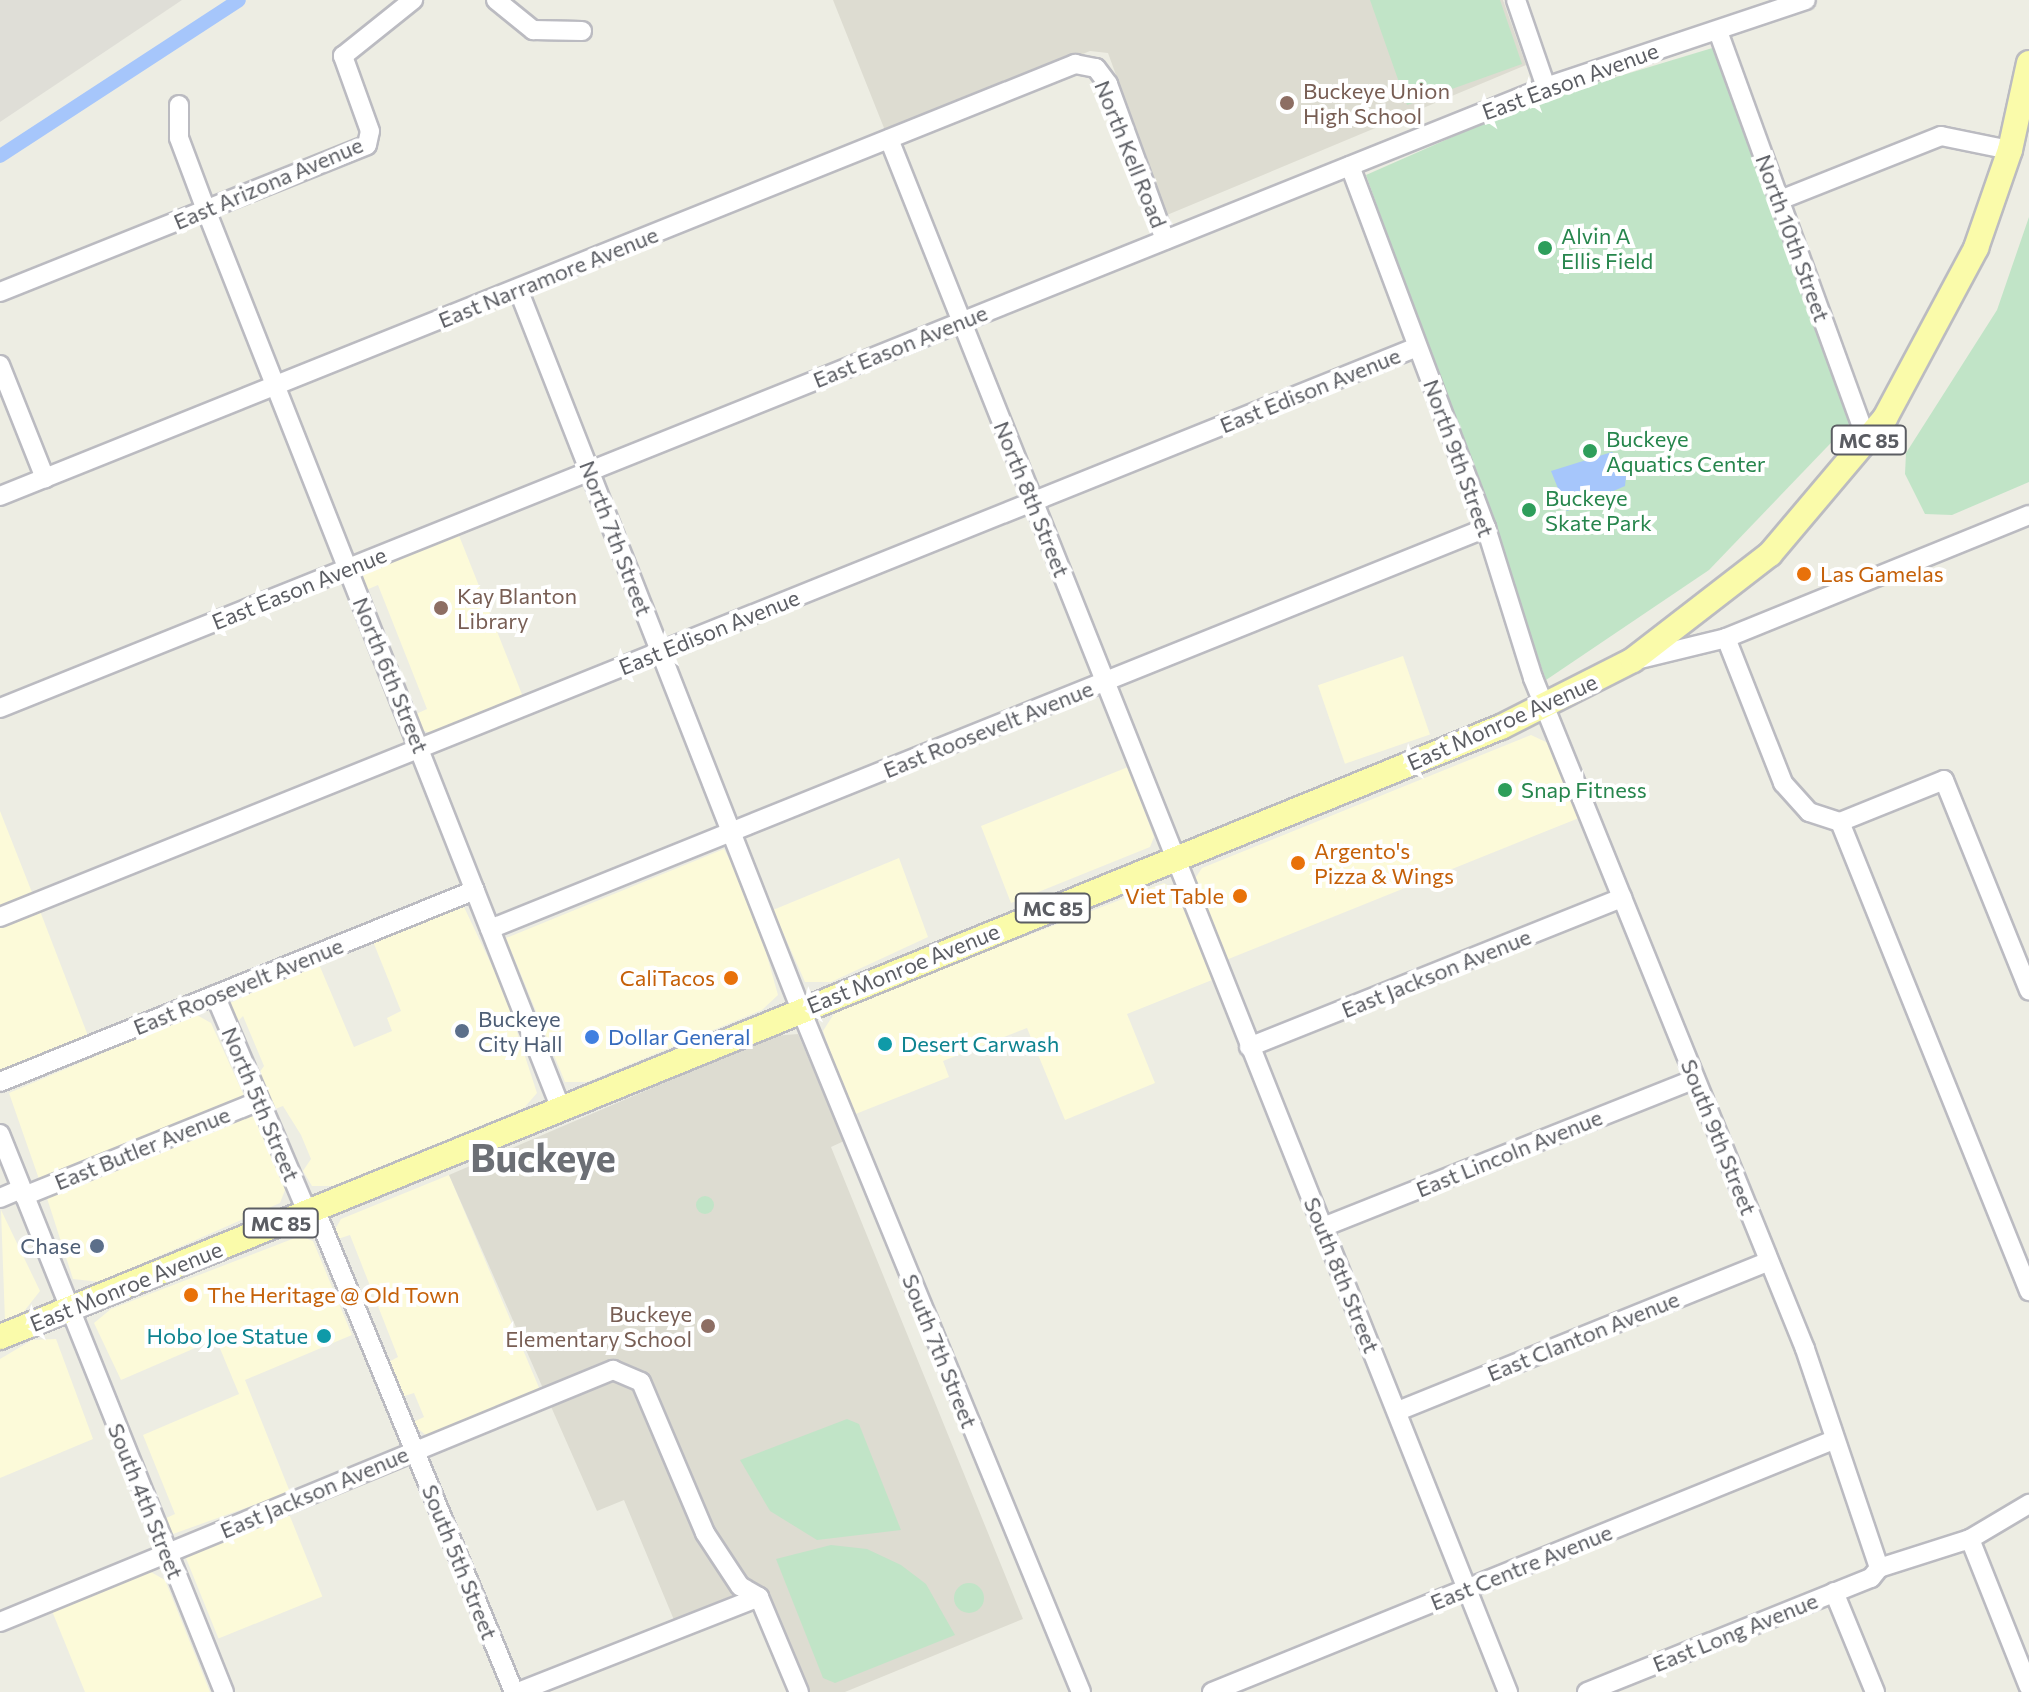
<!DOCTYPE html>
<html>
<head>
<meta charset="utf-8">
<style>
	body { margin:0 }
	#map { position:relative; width:2029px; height:1692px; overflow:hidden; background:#edede3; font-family:Commissioner,sans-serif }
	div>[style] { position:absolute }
	.commercial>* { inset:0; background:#fcfad9; transform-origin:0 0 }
	.industrial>* { inset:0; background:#dfded7 }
	.education>* { inset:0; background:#dddcd1 }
	.green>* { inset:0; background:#c1e4c7 }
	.round { border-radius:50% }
	.water>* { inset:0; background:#a6c6fb }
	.canal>* { height:14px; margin:-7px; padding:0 7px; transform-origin:7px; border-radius:7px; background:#a6c6fb }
	.roads { filter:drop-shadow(2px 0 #bbbbc1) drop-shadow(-2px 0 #bbbbc1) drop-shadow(0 2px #bbbbc1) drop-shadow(0 -2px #bbbbc1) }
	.minor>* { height:18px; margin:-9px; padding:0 9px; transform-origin:9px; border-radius:9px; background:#fff }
	.major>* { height:24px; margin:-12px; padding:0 12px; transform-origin:12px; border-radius:12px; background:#fafbaa }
	.dots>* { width:22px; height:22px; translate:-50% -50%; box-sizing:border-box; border:4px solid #fff; border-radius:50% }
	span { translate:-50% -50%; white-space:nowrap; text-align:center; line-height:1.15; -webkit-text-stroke:8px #fff; paint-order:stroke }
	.shield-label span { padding:2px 6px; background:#fff; border:2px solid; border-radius:6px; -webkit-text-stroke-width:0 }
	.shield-label { font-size:20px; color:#5b5d63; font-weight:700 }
	.street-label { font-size:22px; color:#5b5d63 }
	.education-label { font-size:22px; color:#785e54 }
	.left { translate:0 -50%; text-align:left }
	.right { translate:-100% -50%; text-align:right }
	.leisure-label { font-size:22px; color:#27864d }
	.food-label { font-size:22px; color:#c56008 }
	.service-label { font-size:22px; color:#4e5e75 }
	.shop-label { font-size:22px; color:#366cbe }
	.culture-label { font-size:22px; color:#0d838f }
	.town-label { font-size:38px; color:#6c6f75; font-weight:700 }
</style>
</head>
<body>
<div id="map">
	<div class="commercial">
		<div style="clip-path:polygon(458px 533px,523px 697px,431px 734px,419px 728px,416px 714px,427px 709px,378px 585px,366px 590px,363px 575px)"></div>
		<div style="left:1403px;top:656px;width:83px;height:90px;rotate:71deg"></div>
		<div style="clip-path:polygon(1531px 735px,1548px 743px,1579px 818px,1226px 960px,1194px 880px,1202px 868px)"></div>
		<div style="clip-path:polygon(1128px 767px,1154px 837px,1150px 847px,1011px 903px,981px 826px)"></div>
		<div style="clip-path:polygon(0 811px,33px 895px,0 908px)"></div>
		<div style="clip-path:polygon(724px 849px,753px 906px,778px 995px,762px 1010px,587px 1082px,565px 1082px,506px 938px)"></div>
		<div style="clip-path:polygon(899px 858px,928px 937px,831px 982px,805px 982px,773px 910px)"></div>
		<div style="clip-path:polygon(1164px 883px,1176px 891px,1212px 980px,1127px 1014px,1155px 1083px,1065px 1120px,1027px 1028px,943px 1061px,949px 1077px,853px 1115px,823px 1031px,837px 1009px)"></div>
		<div style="clip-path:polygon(464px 907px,503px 989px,537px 1093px,524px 1108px,333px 1186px,312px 1186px,303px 1171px,311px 1159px,301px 1135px,283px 1106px,270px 1111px,255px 1079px,264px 1066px,243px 1016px,233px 1026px,228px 1004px,318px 962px,354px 1047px,392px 1031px,387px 1018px,401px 1011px,372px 939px)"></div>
		<div style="clip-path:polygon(40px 911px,90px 1041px,0 1074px,0 926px)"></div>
		<div style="clip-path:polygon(195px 1014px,211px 1023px,246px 1100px,40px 1182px,9px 1093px)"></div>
		<div style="clip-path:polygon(253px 1110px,285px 1190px,280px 1203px,100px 1282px,73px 1279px,46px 1195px)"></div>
		<div style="clip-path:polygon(449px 1175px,540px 1390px,427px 1436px,411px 1423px,424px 1417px,414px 1393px,401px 1397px,387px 1363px,398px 1357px,350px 1235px,338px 1239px,334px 1231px,341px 1219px)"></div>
		<div style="clip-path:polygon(1px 1210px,40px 1291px,22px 1314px,5px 1321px)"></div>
		<div style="clip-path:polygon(300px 1236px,313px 1241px,352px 1335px,245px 1380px,290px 1492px,173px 1534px,164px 1519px,175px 1514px,143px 1435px,239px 1394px,216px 1339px,121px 1380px,94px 1323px,111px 1309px)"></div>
		<div style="clip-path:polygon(56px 1339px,93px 1439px,0 1478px,0 1359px,32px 1340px)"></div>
		<div style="left:289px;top:1514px;width:89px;height:112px;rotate:68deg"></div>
		<div style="clip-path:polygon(149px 1571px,165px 1580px,210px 1692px,85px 1692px,52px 1611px)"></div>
	</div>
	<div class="industrial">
		<div style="clip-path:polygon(0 0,182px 0,0 122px)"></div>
	</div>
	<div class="education">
		<div style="clip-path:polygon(833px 0,1503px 0,1526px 65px,1167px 215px,1108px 53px,1090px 51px,886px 133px)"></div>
		<div style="clip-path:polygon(798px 1034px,844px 1141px,831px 1147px,1023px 1619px,845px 1692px,808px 1692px,752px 1587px,674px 1620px,624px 1500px,597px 1511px,449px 1175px,773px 1036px)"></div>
	</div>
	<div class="green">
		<div style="clip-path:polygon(1370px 0,1500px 0,1522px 64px,1407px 105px)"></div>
		<div style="clip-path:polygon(1719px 46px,1851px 422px,1709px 570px,1546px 680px,1366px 175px,1527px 104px)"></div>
		<div style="clip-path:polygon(2029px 217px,2029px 482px,1952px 515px,1925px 514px,1905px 474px,1906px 453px,1997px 310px)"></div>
		<div class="round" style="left:696px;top:1196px;width:18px;height:18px"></div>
		<div style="clip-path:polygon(847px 1419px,859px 1424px,901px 1530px,817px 1540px,770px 1511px,740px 1460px)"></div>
		<div style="clip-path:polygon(831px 1545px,867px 1549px,901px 1565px,926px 1584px,955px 1635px,835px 1683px,823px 1678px,776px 1559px)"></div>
		<div class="round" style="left:954px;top:1583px;width:30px;height:30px"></div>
	</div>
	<div class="water">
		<div style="clip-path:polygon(1612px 452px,1627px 467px,1625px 486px,1567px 511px,1551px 471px)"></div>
	</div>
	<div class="canal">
		<div style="left:0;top:156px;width:285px;rotate:-33.1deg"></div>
	</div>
	<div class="roads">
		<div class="minor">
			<div style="left:496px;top:0;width:48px;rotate:39deg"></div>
			<div style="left:533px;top:30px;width:49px;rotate:1.2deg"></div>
			<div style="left:1516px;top:0;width:92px;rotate:71deg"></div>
			<div style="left:1719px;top:34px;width:435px;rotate:70deg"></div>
			<div style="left:179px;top:105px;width:33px;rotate:90deg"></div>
			<div style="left:179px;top:138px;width:77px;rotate:69.4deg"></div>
			<div style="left:206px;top:210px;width:967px;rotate:68.45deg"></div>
			<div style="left:889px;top:139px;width:1672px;rotate:68.27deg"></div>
			<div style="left:1350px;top:166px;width:387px;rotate:69.4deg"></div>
			<div style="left:1486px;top:528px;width:157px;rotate:72.6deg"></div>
			<div style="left:1533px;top:678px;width:724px;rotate:67.93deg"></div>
			<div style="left:1805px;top:1349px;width:231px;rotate:71.3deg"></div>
			<div style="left:1780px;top:200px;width:173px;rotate:-21.7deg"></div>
			<div style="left:1941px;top:136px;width:70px;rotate:11.5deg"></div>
			<div style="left:518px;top:289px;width:775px;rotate:68.57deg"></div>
			<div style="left:801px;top:1010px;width:737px;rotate:67.68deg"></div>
			<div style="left:0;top:292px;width:395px;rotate:-21.8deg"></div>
			<div style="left:367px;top:145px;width:14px;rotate:-78deg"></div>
			<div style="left:370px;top:131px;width:80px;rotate:-109.8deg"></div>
			<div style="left:343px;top:56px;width:90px;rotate:-38.7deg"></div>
			<div style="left:0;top:365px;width:122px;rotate:68.3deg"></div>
			<div style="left:0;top:496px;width:1159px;rotate:-21.89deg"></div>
			<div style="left:1075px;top:64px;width:21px;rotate:11deg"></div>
			<div style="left:1096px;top:68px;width:20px;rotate:53deg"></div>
			<div style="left:1108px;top:84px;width:166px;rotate:69.9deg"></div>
			<div style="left:1726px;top:638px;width:156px;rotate:68.5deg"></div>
			<div style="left:1783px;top:783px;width:39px;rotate:48deg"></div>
			<div style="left:1809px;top:812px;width:33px;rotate:18deg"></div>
			<div style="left:1840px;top:822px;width:112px;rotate:-22deg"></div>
			<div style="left:1944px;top:780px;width:227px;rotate:68deg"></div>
			<div style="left:1640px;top:659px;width:89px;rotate:-13.7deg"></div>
			<div style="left:1726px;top:638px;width:327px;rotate:-22.1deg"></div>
			<div style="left:0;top:708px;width:1666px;rotate:-21.88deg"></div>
			<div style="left:1546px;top:87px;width:274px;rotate:-18.5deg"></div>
			<div style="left:1840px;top:822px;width:506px;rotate:68.05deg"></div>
			<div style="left:0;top:917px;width:1527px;rotate:-21.91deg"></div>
			<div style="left:490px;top:929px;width:1074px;rotate:-21.93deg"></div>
			<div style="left:215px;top:995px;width:236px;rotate:67deg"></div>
			<div style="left:1249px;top:1047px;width:402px;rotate:-21.8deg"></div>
			<div style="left:0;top:1082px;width:512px;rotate:-22.01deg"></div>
			<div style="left:0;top:1134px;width:601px;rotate:68.13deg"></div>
			<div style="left:24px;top:1196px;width:253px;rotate:-22deg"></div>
			<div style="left:0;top:1198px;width:23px;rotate:-23deg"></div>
			<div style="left:315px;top:1209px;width:522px;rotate:67.61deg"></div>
			<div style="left:1323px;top:1227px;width:400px;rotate:-21.7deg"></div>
			<div style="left:1398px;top:1411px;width:400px;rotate:-22deg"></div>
			<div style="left:1970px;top:1539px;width:159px;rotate:68.3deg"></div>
			<div style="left:1879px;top:1568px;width:96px;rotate:-17.7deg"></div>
			<div style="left:1970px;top:1539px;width:69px;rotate:-30.7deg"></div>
			<div style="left:1834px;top:1592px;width:108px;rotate:67.7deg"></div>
			<div style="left:0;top:1622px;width:663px;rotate:-22.35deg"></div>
			<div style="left:613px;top:1370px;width:30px;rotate:23deg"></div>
			<div style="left:641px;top:1382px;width:164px;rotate:67deg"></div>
			<div style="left:705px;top:1533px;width:64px;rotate:56.6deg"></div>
			<div style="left:740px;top:1586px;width:22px;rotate:30deg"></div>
			<div style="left:759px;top:1597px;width:103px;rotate:67.2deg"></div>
			<div style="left:518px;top:1692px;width:259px;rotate:-21.5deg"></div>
			<div style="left:1212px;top:1692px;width:668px;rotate:-22.07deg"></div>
			<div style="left:1587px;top:1692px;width:306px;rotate:-21.9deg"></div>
			<div style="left:1871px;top:1578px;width:13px;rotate:-51deg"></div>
		</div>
		<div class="major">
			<div style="left:0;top:1337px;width:1620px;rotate:-22.12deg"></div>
			<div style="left:1501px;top:727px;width:148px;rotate:-26.9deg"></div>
			<div style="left:1633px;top:660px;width:173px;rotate:-37.7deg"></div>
			<div style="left:1770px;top:554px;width:178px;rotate:-49.8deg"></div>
			<div style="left:1885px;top:418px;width:193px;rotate:-61.8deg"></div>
			<div style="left:1976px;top:248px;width:104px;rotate:-70.9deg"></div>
			<div style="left:2010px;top:150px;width:89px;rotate:-77.7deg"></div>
		</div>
	</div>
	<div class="dots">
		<div style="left:1287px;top:103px;background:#8d6e63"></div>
		<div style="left:1545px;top:248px;background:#2e9e5b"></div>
		<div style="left:1590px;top:451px;background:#2e9e5b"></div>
		<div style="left:1529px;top:510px;background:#2e9e5b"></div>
		<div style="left:1804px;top:574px;background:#e8710a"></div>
		<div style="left:441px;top:608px;background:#8d6e63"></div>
		<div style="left:1505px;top:790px;background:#2e9e5b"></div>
		<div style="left:1298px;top:863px;background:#e8710a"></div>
		<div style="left:1240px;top:896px;background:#e8710a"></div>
		<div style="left:731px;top:978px;background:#e8710a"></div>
		<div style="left:462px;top:1031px;background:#5c6f8a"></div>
		<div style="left:592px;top:1037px;background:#3f7fe0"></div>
		<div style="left:885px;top:1044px;background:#0f9aa8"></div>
		<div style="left:97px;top:1246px;background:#5c6f8a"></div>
		<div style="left:191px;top:1295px;background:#e8710a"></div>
		<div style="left:708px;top:1326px;background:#8d6e63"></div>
		<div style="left:324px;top:1336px;background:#0f9aa8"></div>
	</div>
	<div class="shield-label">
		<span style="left:1869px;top:440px">MC 85</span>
		<span style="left:1053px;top:908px">MC 85</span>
		<span style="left:281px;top:1223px">MC 85</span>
	</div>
	<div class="street-label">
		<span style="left:1570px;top:81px;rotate:-20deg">East Eason Avenue</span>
		<span style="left:1131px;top:154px;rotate:68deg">North Kell Road</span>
		<span style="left:268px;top:183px;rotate:-23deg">East Arizona Avenue</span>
		<span style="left:1793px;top:238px;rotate:70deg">North 10th Street</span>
		<span style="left:548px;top:277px;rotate:-22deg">East Narramore Avenue</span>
		<span style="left:900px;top:346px;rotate:-22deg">East Eason Avenue</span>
		<span style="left:1310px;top:390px;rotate:-22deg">East Edison Avenue</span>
		<span style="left:1459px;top:458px;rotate:70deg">North 9th Street</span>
		<span style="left:1032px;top:499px;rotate:68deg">North 8th Street</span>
		<span style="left:616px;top:538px;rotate:69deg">North 7th Street</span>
		<span style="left:299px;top:588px;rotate:-22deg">East Eason Avenue</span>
		<span style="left:709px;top:632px;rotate:-22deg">East Edison Avenue</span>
		<span style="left:391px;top:675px;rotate:68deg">North 6th Street</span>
		<span style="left:1502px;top:722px;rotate:-24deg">East Monroe Avenue</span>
		<span style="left:988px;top:729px;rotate:-22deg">East Roosevelt Avenue</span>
		<span style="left:903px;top:968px;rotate:-22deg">East Monroe Avenue</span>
		<span style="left:1436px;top:973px;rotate:-22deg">East Jackson Avenue</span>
		<span style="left:238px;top:986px;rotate:-22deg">East Roosevelt Avenue</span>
		<span style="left:261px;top:1104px;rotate:67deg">North 5th Street</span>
		<span style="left:1719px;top:1137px;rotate:68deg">South 9th Street</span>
		<span style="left:142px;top:1148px;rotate:-22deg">East Butler Avenue</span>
		<span style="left:1509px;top:1153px;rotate:-22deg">East Lincoln Avenue</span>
		<span style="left:1342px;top:1275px;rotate:68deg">South 8th Street</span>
		<span style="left:126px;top:1286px;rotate:-22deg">East Monroe Avenue</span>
		<span style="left:1583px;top:1336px;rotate:-22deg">East Clanton Avenue</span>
		<span style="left:940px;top:1351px;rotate:68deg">South 7th Street</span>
		<span style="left:314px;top:1492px;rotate:-23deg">East Jackson Avenue</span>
		<span style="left:146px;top:1501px;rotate:68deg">South 4th Street</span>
		<span style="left:460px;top:1562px;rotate:68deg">South 5th Street</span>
		<span style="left:1521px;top:1567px;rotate:-22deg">East Centre Avenue</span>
		<span style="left:1735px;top:1632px;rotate:-22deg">East Long Avenue</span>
	</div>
	<div class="education-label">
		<span class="left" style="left:1303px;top:103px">Buckeye Union<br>High School</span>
		<span class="left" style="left:457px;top:608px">Kay Blanton<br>Library</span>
		<span class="right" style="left:692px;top:1326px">Buckeye<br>Elementary School</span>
	</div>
	<div class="leisure-label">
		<span class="left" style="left:1561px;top:248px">Alvin A<br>Ellis Field</span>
		<span class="left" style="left:1606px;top:451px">Buckeye<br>Aquatics Center</span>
		<span class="left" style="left:1545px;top:510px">Buckeye<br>Skate Park</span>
		<span class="left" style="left:1521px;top:790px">Snap Fitness</span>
	</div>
	<div class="food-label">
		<span class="left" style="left:1820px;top:574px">Las Gamelas</span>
		<span class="left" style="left:1314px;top:863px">Argento's<br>Pizza &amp; Wings</span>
		<span class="right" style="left:1224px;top:896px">Viet Table</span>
		<span class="right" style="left:715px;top:978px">CaliTacos</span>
		<span class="left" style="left:207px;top:1295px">The Heritage @ Old Town</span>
	</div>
	<div class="service-label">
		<span class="left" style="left:478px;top:1031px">Buckeye<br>City Hall</span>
		<span class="right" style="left:81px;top:1246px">Chase</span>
	</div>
	<div class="shop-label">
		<span class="left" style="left:608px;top:1037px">Dollar General</span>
	</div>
	<div class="culture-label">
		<span class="left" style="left:901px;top:1044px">Desert Carwash</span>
		<span class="right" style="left:308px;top:1336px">Hobo Joe Statue</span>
	</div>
	<div class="town-label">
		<span style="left:543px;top:1157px">Buckeye</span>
	</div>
</div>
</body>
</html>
